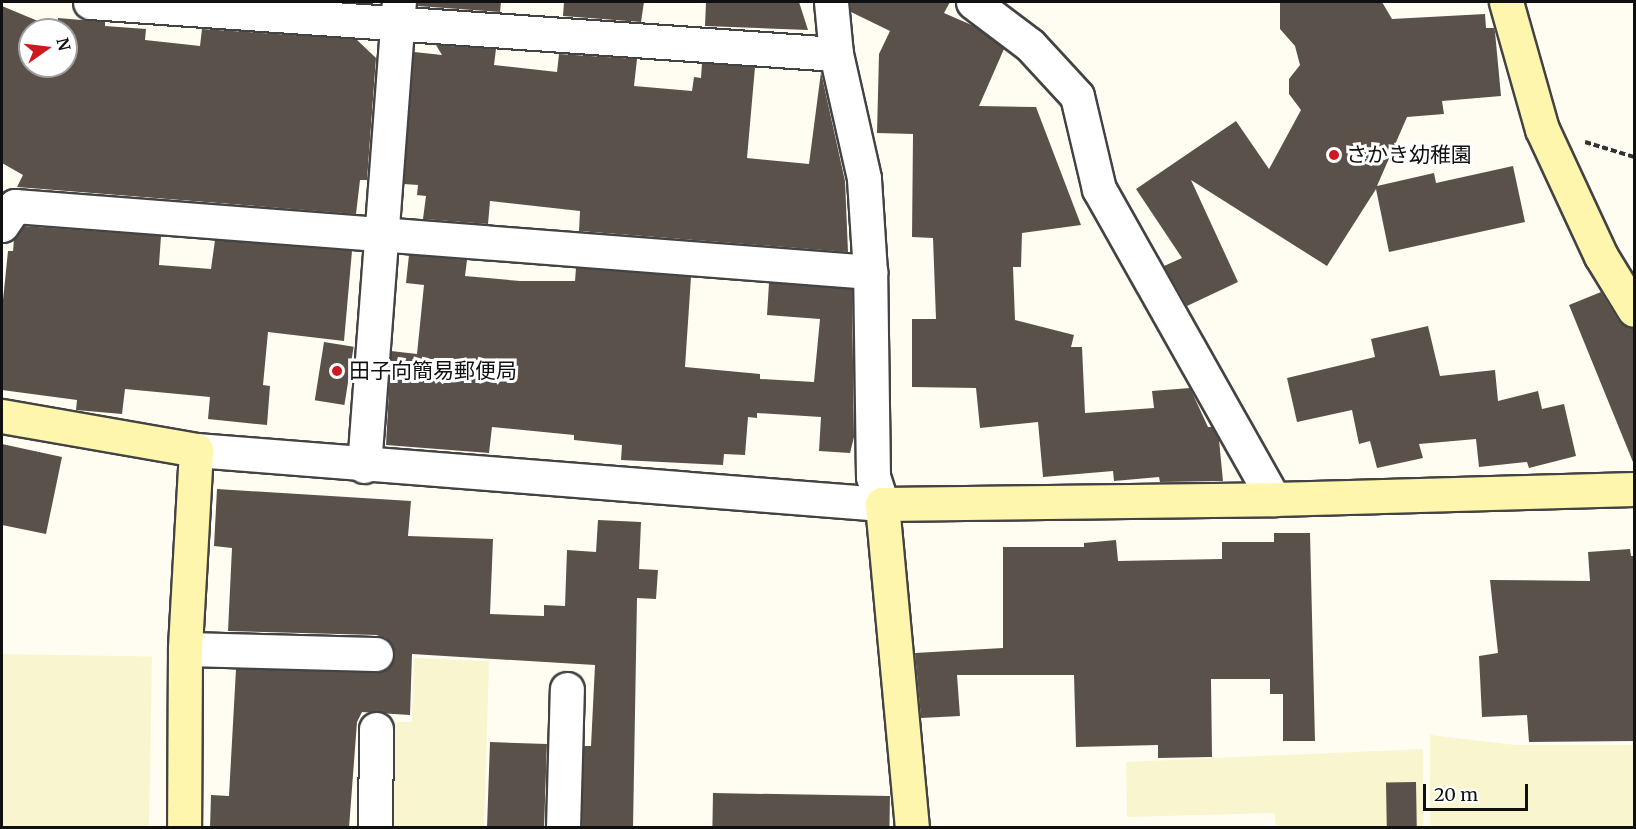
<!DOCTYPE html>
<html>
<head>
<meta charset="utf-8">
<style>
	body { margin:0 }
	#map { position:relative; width:1636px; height:829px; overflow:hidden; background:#fffdf2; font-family:Merriweather,"Noto Sans JP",serif }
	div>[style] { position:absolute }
	.farmland>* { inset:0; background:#f8f5cf; transform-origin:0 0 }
	.building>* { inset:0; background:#5a514b; transform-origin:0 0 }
	.path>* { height:4px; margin-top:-2px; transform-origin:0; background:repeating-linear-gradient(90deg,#323232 0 6px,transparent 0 9px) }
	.roads { filter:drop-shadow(2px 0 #434343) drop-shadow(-2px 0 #434343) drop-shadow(0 2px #434343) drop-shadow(0 -2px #434343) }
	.street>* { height:33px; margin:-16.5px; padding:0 16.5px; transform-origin:16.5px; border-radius:16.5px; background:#fff }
	.secondary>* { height:33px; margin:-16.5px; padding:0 16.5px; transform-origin:16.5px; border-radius:16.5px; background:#fff6ad }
	.dots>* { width:16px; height:16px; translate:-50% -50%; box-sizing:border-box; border:3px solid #fff; border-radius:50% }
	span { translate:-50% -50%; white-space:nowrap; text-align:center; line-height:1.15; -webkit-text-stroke:6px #fff; paint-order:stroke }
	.poi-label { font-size:21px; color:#101010 }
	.left { translate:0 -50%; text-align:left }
	.frame { position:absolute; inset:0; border:3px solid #101010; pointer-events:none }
	.north { position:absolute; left:18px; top:18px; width:60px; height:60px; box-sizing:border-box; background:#fff; border:2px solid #9f9f9f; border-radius:50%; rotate:76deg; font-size:16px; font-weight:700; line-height:24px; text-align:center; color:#101010 }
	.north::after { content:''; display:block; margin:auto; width:21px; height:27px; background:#ce1921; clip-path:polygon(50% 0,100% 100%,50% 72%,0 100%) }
	.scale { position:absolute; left:1423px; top:784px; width:105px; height:27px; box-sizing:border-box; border:3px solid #101010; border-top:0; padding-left:8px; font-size:18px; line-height:21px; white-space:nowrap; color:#101010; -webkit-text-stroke:4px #fff; paint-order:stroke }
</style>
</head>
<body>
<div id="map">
	<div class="farmland">
		<div style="left:2px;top:654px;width:150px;height:173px;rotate:1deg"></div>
		<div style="clip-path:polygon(414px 658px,489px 661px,484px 827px,389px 828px,393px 722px,412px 722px)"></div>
		<div style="clip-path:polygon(1430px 735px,1515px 745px,1634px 745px,1634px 827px,1430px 827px)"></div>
		<div style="clip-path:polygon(1423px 749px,1423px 827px,1276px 827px,1274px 813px,1127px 817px,1126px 762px)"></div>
	</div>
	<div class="building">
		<div style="clip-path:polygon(417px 2px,501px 2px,500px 12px,417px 6px)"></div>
		<div style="clip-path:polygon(564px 2px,644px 2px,641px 22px,563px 16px)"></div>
		<div style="clip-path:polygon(706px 2px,799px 2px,808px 30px,705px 26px)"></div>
		<div style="clip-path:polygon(850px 2px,950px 2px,944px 13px,974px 26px,1004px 49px,979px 106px,1036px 107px,1081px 225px,1022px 233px,1021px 267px,1013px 267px,1015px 320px,1074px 335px,1071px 347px,1082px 347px,1085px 413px,1154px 408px,1152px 391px,1190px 388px,1208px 427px,1212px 427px,1219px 440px,1223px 481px,1160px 482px,1159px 477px,1114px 481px,1113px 471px,1043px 477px,1038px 422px,980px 428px,976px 388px,912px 387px,912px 319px,936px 319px,933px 238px,912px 237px,913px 134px,877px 133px,879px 54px,890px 31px,851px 12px)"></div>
		<div style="clip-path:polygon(1280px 2px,1382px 2px,1392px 19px,1485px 14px,1486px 28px,1494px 28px,1495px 32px,1501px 96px,1442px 101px,1444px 114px,1407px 117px,1377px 186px,1434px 173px,1436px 183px,1513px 166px,1525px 222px,1389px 252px,1376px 189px,1327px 266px,1191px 180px,1238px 282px,1187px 306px,1164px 266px,1182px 258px,1136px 189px,1236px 121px,1269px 169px,1301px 110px,1289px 94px,1289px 79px,1300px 65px,1295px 46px,1280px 29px)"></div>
		<div style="clip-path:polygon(evenodd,2px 6px,57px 29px,58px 18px,105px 22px,105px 26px,146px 29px,145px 40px,200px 46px,202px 29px,356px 39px,376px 58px,367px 180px,360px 180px,356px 214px,17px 187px,23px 175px,2px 163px,2px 6px,30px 30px,66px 30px,66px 66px,30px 66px,30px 30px)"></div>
		<div style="clip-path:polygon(436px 45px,496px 49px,494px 65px,557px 72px,559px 54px,637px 59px,634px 86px,692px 91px,694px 77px,701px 78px,702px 63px,755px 67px,747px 158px,809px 164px,821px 72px,845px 181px,848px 252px,579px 231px,580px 211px,490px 201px,488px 224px,423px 219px,426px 196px,417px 195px,418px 185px,404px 184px,414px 52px,442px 55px)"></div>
		<div style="clip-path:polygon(24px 226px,161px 236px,159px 265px,211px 269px,215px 240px,352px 251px,344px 341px,268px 332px,263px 385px,270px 386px,267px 425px,208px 419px,210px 397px,125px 389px,122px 414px,76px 410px,77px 400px,2px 390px,2px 310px,8px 251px,13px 251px,14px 239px)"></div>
		<div style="clip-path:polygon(409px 255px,467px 260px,465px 276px,520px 281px,575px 281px,576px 268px,691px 277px,685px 367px,760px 374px,760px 379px,814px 382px,820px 319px,767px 315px,769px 283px,852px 289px,854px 437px,850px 453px,819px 451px,821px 417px,757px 413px,757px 418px,748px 417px,745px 455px,724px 454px,723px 465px,621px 460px,622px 445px,574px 440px,574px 435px,492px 427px,489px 453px,386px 445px,391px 351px,417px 354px,424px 285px,406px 283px)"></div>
		<div style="clip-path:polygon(1601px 292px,1618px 320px,1635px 329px,1635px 467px,1569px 305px)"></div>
		<div style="clip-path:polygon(1428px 326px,1440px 376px,1495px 370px,1498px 401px,1538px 391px,1542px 409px,1564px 404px,1576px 456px,1529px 468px,1527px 462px,1479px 467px,1476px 439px,1419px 444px,1423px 458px,1377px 468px,1370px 441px,1359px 444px,1352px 410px,1297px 422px,1287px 378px,1375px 357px,1371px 339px)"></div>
		<div style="left:324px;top:342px;width:30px;height:59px;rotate:9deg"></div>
		<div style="clip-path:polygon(2px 444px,62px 457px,46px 534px,2px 525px)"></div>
		<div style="clip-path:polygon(217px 489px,411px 501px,408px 536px,493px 539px,490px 614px,544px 616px,544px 605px,565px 606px,567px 550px,596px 552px,598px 520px,641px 522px,639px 569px,658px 570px,656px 599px,637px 598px,633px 828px,582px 828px,584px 746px,591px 746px,595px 665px,412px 654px,410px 715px,362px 712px,357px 722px,349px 828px,210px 828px,211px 795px,229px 796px,236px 669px,376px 673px,392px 664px,395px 654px,386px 638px,376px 635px,228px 631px,232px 548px,214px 546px)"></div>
		<div style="clip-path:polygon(1274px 533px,1310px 533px,1315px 741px,1283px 741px,1283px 694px,1270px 694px,1270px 679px,1211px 679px,1212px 757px,1158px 758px,1158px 745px,1076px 747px,1074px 675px,957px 675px,960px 716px,921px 718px,915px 653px,1003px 648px,1003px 547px,1084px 547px,1084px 543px,1116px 540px,1118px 561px,1222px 559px,1222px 542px,1274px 542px)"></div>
		<div style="clip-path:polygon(1630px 549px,1631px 556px,1635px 556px,1635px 741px,1529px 742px,1527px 715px,1482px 717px,1479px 656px,1498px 653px,1490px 580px,1590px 581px,1588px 552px)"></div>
		<div style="left:490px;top:742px;width:57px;height:86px;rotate:2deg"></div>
		<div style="left:1416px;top:782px;width:46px;height:30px;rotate:89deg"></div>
		<div style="left:713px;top:793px;width:177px;height:35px;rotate:1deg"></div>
	</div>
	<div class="path">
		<div style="left:1585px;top:142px;width:51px;rotate:17deg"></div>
	</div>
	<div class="roads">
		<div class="street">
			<div style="left:90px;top:2px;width:748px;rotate:3.99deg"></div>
			<div style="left:973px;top:2px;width:71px;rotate:37deg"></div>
			<div style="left:1030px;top:45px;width:69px;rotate:47.3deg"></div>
			<div style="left:1077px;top:96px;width:96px;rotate:76.7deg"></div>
			<div style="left:1099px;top:189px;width:356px;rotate:60.6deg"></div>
			<div style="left:2px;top:225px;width:23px;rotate:-56deg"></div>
			<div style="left:15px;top:206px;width:858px;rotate:4.41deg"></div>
			<div style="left:196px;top:450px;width:688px;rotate:4.5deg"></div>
			<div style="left:882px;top:504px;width:28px;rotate:-108deg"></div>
			<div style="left:873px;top:477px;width:205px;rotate:-90.8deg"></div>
			<div style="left:870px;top:272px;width:94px;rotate:-93.7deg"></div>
			<div style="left:864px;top:178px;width:127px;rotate:-102.7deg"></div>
			<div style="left:836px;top:54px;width:52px;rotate:-95.5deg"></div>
			<div style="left:364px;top:466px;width:465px;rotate:-85.7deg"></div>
			<div style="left:185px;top:649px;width:191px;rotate:1.5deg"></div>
			<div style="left:375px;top:828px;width:99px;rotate:-89.4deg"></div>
			<div style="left:563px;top:828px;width:139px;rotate:-88.4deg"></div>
		</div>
		<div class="secondary">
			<div style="left:1506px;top:2px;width:132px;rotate:74.2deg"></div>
			<div style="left:1542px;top:129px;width:140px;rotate:65.1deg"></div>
			<div style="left:1601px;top:256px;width:63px;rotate:58.6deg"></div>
			<div style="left:2px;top:416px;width:197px;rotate:9.9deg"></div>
			<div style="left:196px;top:450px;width:199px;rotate:93.2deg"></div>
			<div style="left:185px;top:649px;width:179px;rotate:90.3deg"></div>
			<div style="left:912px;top:828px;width:325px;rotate:-95.3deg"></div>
			<div style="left:882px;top:504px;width:392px;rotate:-0.7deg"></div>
			<div style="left:1274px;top:499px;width:360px;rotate:-1.6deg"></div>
		</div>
	</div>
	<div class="dots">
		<div style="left:1334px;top:155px;background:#ce1921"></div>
		<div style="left:337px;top:371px;background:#ce1921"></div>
	</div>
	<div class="poi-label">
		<span class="left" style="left:1346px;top:155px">さかき幼稚園</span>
		<span class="left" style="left:349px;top:371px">田子向簡易郵便局</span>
	</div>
	<div class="frame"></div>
	<div class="north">N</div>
	<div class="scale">20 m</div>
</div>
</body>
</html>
